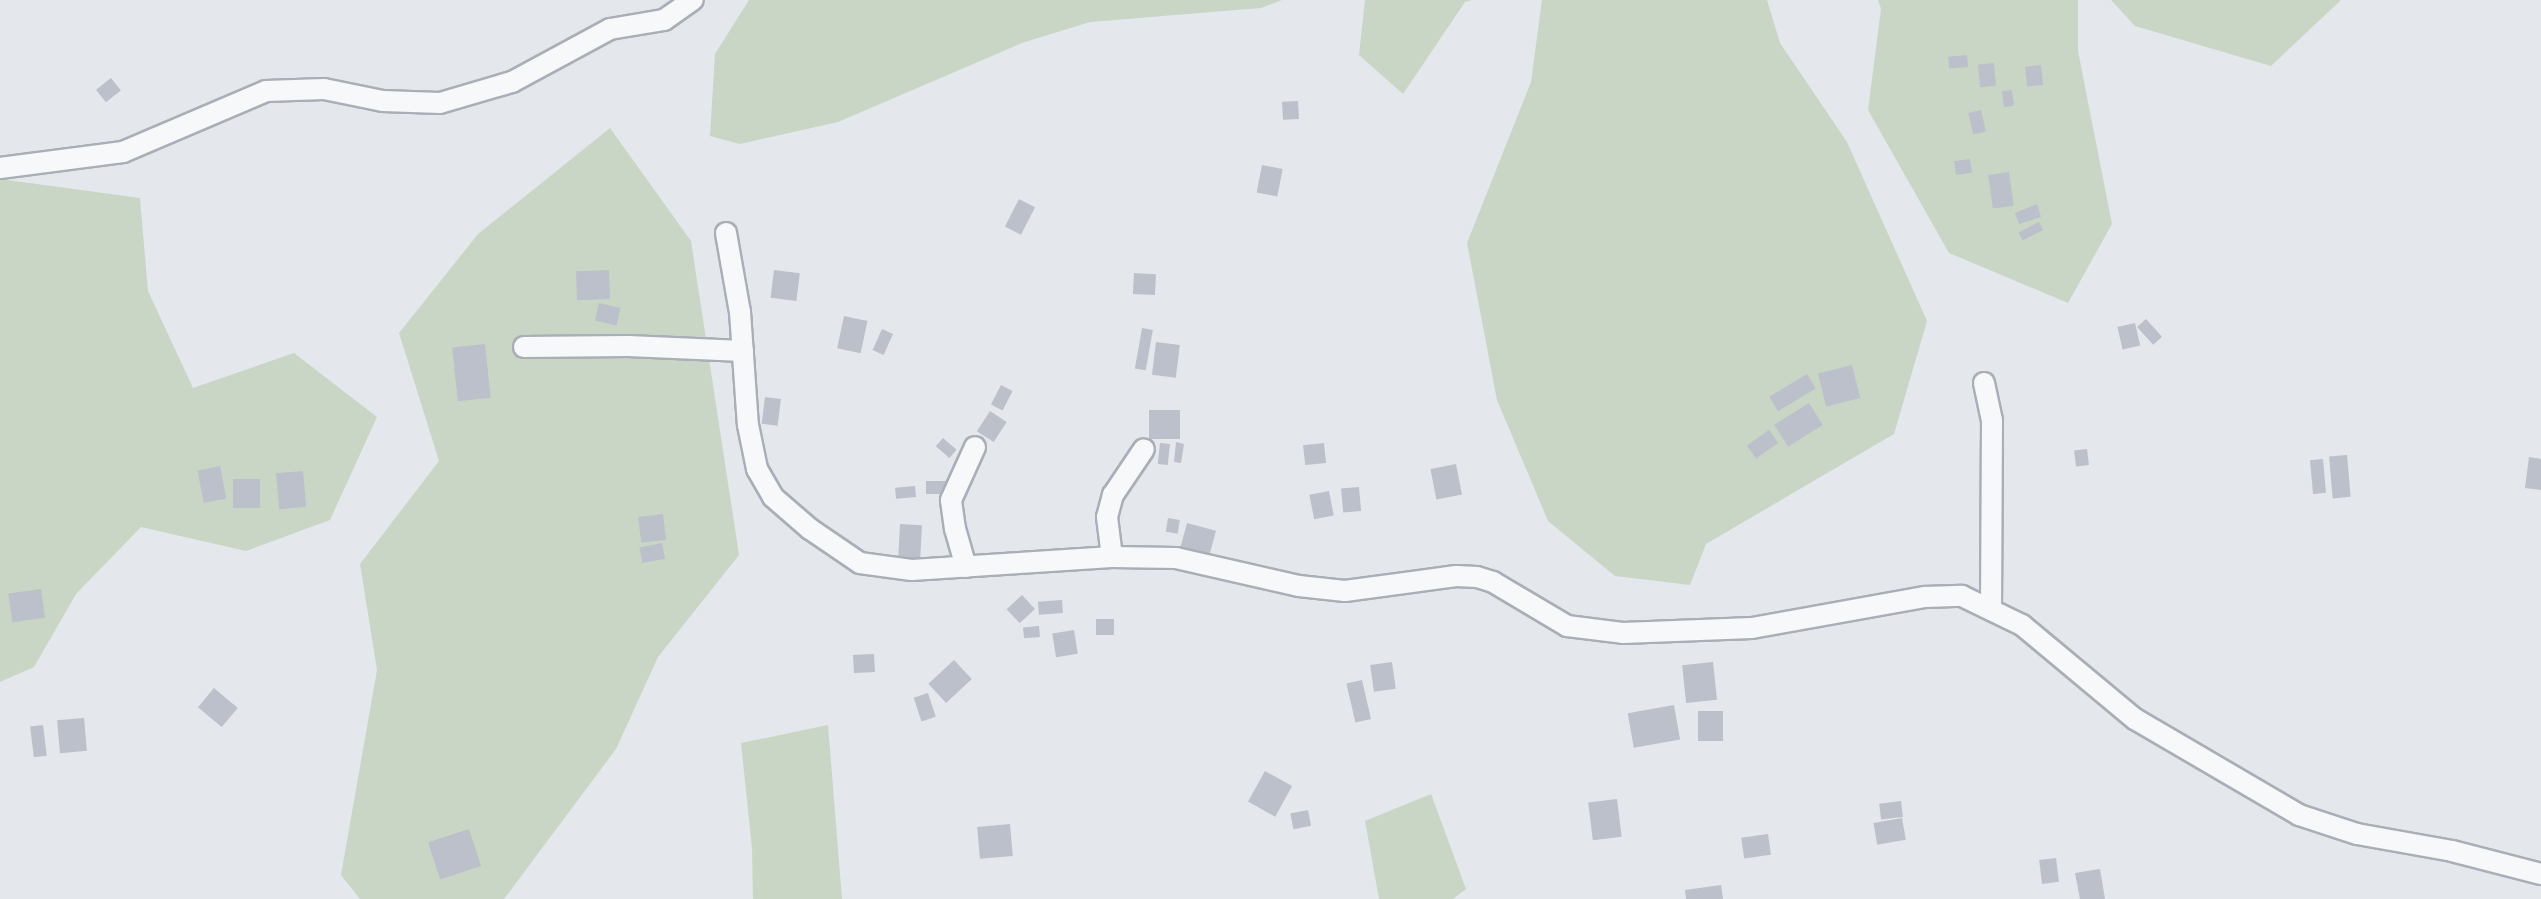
<!DOCTYPE html>
<html>
<head>
<meta charset="utf-8">
<style>
	body { margin:0 }
	#map { position:relative; width:2541px; height:899px; overflow:hidden; background:#e4e7ec; font-family:"Fira Sans",sans-serif }
	div>[style] { position:absolute }
	.green>* { inset:0; background:#c9d6c5 }
	.building>* { inset:0; background:#bbc0ca; transform-origin:0 0 }
	.roads { filter:drop-shadow(2px 0 #a9aeb7) drop-shadow(-2px 0 #a9aeb7) drop-shadow(0 2px #a9aeb7) drop-shadow(0 -2px #a9aeb7) }
	.street>* { height:20px; margin:-10px; padding:0 10px; transform-origin:10px; border-radius:10px; background:#f7f8fa }
	span { translate:-50% -50%; white-space:nowrap; text-align:center; line-height:1.15; -webkit-text-stroke:6px #f4f6f9; paint-order:stroke }
</style>
</head>
<body>
<div id="map">
	<div class="green">
		<div style="clip-path:polygon(749px 0,1282px 0,1261px 8px,1090px 22px,1022px 43px,838px 122px,740px 144px,710px 136px,715px 54px)"></div>
		<div style="clip-path:polygon(1365px 0,1472px 0,1465px 2px,1403px 94px,1359px 55px)"></div>
		<div style="clip-path:polygon(1542px 0,1767px 0,1780px 43px,1847px 142px,1927px 321px,1894px 434px,1706px 544px,1690px 585px,1615px 576px,1548px 521px,1497px 400px,1467px 243px,1531px 82px)"></div>
		<div style="clip-path:polygon(1878px 0,2078px 0,2078px 51px,2112px 224px,2068px 303px,1949px 253px,1868px 110px,1881px 9px)"></div>
		<div style="clip-path:polygon(2111px 0,2341px 0,2271px 66px,2135px 26px)"></div>
		<div style="clip-path:polygon(610px 128px,691px 241px,739px 555px,658px 657px,616px 749px,504px 899px,360px 899px,341px 875px,377px 670px,360px 564px,439px 461px,399px 333px,478px 234px)"></div>
		<div style="clip-path:polygon(0 179px,140px 198px,148px 291px,193px 388px,294px 353px,377px 417px,330px 520px,246px 551px,141px 527px,76px 594px,34px 667px,0 682px)"></div>
		<div style="clip-path:polygon(828px 725px,842px 899px,753px 899px,752px 848px,741px 743px)"></div>
		<div style="clip-path:polygon(1431px 794px,1466px 889px,1453px 899px,1379px 899px,1365px 821px)"></div>
	</div>
	<div class="building">
		<div style="left:1967px;top:55px;width:12px;height:19px;rotate:85deg"></div>
		<div style="left:1994px;top:63px;width:23px;height:16px;rotate:85deg"></div>
		<div style="left:2041px;top:65px;width:20px;height:16px;rotate:84deg"></div>
		<div style="left:111px;top:78px;width:16px;height:19px;rotate:52deg"></div>
		<div style="left:2012px;top:90px;width:16px;height:10px;rotate:83deg"></div>
		<div style="left:1298px;top:101px;width:18px;height:16px;rotate:87deg"></div>
		<div style="left:1981px;top:110px;width:22px;height:13px;rotate:77deg"></div>
		<div style="left:1970px;top:159px;width:14px;height:16px;rotate:82deg"></div>
		<div style="left:1262px;top:165px;width:21px;height:28px;rotate:11deg"></div>
		<div style="left:2009px;top:172px;width:34px;height:21px;rotate:82deg"></div>
		<div style="left:1019px;top:199px;width:18px;height:31px;rotate:27deg"></div>
		<div style="clip-path:polygon(2037px 204px,2041px 217px,2019px 224px,2015px 213px)"></div>
		<div style="left:2039px;top:222px;width:9px;height:23px;rotate:63deg"></div>
		<div style="left:609px;top:270px;width:29px;height:33px;rotate:88deg"></div>
		<div style="left:774px;top:270px;width:26px;height:28px;rotate:7deg"></div>
		<div style="left:1134px;top:273px;width:22px;height:21px;rotate:3deg"></div>
		<div style="left:599px;top:303px;width:22px;height:18px;rotate:13deg"></div>
		<div style="left:844px;top:316px;width:24px;height:33px;rotate:12deg"></div>
		<div style="left:2146px;top:319px;width:24px;height:12px;rotate:48deg"></div>
		<div style="left:2135px;top:323px;width:23px;height:18px;rotate:77deg"></div>
		<div style="left:1142px;top:328px;width:11px;height:41px;rotate:10deg"></div>
		<div style="left:882px;top:329px;width:12px;height:23px;rotate:24deg"></div>
		<div style="left:1156px;top:342px;width:24px;height:33px;rotate:7deg"></div>
		<div style="left:485px;top:344px;width:54px;height:33px;rotate:84deg"></div>
		<div style="left:1852px;top:365px;width:34px;height:35px;rotate:76deg"></div>
		<div style="left:1807px;top:374px;width:17px;height:44px;rotate:59deg"></div>
		<div style="left:1001px;top:385px;width:13px;height:22px;rotate:27deg"></div>
		<div style="left:765px;top:397px;width:16px;height:27px;rotate:7deg"></div>
		<div style="left:1809px;top:403px;width:26px;height:41px;rotate:58deg"></div>
		<div style="left:1149px;top:410px;width:31px;height:29px"></div>
		<div style="left:990px;top:411px;width:20px;height:24px;rotate:33deg"></div>
		<div style="left:1769px;top:430px;width:16px;height:27px;rotate:55deg"></div>
		<div style="left:943px;top:438px;width:18px;height:11px;rotate:41deg"></div>
		<div style="clip-path:polygon(1176px 442px,1184px 444px,1181px 463px,1174px 462px)"></div>
		<div style="left:1160px;top:443px;width:10px;height:21px;rotate:6deg"></div>
		<div style="left:1324px;top:443px;width:20px;height:21px;rotate:84deg"></div>
		<div style="left:2087px;top:449px;width:16px;height:13px;rotate:83deg"></div>
		<div style="left:2347px;top:455px;width:42px;height:18px;rotate:85deg"></div>
		<div style="clip-path:polygon(2529px 457px,2541px 459px,2541px 490px,2525px 488px)"></div>
		<div style="left:2323px;top:459px;width:34px;height:13px;rotate:85deg"></div>
		<div style="left:1456px;top:464px;width:31px;height:26px;rotate:79deg"></div>
		<div style="left:220px;top:466px;width:33px;height:23px;rotate:79deg"></div>
		<div style="left:303px;top:471px;width:36px;height:27px;rotate:85deg"></div>
		<div style="left:233px;top:479px;width:27px;height:29px"></div>
		<div style="left:926px;top:481px;width:22px;height:13px"></div>
		<div style="left:915px;top:486px;width:11px;height:20px;rotate:85deg"></div>
		<div style="left:1359px;top:487px;width:24px;height:18px;rotate:85deg"></div>
		<div style="left:1329px;top:491px;width:25px;height:20px;rotate:79deg"></div>
		<div style="left:663px;top:514px;width:26px;height:25px;rotate:83deg"></div>
		<div style="left:1168px;top:518px;width:12px;height:14px;rotate:9deg"></div>
		<div style="left:1187px;top:523px;width:30px;height:30px;rotate:15deg"></div>
		<div style="left:900px;top:524px;width:22px;height:36px;rotate:3deg"></div>
		<div style="left:662px;top:543px;width:16px;height:23px;rotate:79deg"></div>
		<div style="left:41px;top:589px;width:29px;height:33px;rotate:82deg"></div>
		<div style="left:1022px;top:595px;width:19px;height:21px;rotate:47deg"></div>
		<div style="left:1062px;top:600px;width:13px;height:24px;rotate:86deg"></div>
		<div style="left:1096px;top:619px;width:18px;height:16px"></div>
		<div style="left:1039px;top:626px;width:11px;height:16px;rotate:85deg"></div>
		<div style="left:1074px;top:630px;width:24px;height:22px;rotate:81deg"></div>
		<div style="left:874px;top:654px;width:18px;height:21px;rotate:87deg"></div>
		<div style="left:954px;top:660px;width:26px;height:35px;rotate:47deg"></div>
		<div style="left:1392px;top:662px;width:27px;height:22px;rotate:82deg"></div>
		<div style="left:1713px;top:662px;width:38px;height:31px;rotate:84deg"></div>
		<div style="left:1362px;top:680px;width:40px;height:16px;rotate:77deg"></div>
		<div style="left:214px;top:688px;width:31px;height:25px;rotate:40deg"></div>
		<div style="left:928px;top:693px;width:25px;height:15px;rotate:72deg"></div>
		<div style="left:1674px;top:705px;width:35px;height:47px;rotate:80deg"></div>
		<div style="left:1698px;top:711px;width:25px;height:30px"></div>
		<div style="left:84px;top:718px;width:33px;height:27px;rotate:85deg"></div>
		<div style="left:43px;top:725px;width:31px;height:13px;rotate:83deg"></div>
		<div style="left:1265px;top:771px;width:31px;height:35px;rotate:29deg"></div>
		<div style="left:1617px;top:799px;width:38px;height:29px;rotate:83deg"></div>
		<div style="left:1901px;top:801px;width:16px;height:22px;rotate:83deg"></div>
		<div style="left:1308px;top:810px;width:16px;height:18px;rotate:79deg"></div>
		<div style="left:1902px;top:818px;width:22px;height:29px;rotate:80deg"></div>
		<div style="left:1010px;top:824px;width:32px;height:33px;rotate:85deg"></div>
		<div style="left:469px;top:829px;width:39px;height:43px;rotate:72deg"></div>
		<div style="left:1768px;top:834px;width:21px;height:27px;rotate:82deg"></div>
		<div style="left:2056px;top:858px;width:24px;height:17px;rotate:83deg"></div>
		<div style="clip-path:polygon(2100px 869px,2105px 899px,2080px 899px,2075px 873px)"></div>
		<div style="clip-path:polygon(1721px 885px,1723px 899px,1686px 899px,1685px 890px)"></div>
	</div>
	<div class="roads">
		<div class="street">
			<div style="left:0;top:168px;width:124px;rotate:-7.4deg"></div>
			<div style="left:123px;top:152px;width:155px;rotate:-23.1deg"></div>
			<div style="left:266px;top:91px;width:58px;rotate:-2deg"></div>
			<div style="left:324px;top:89px;width:60px;rotate:11.5deg"></div>
			<div style="left:383px;top:101px;width:57px;rotate:2deg"></div>
			<div style="left:440px;top:103px;width:75px;rotate:-16.3deg"></div>
			<div style="left:512px;top:82px;width:111px;rotate:-28.4deg"></div>
			<div style="left:610px;top:29px;width:55px;rotate:-9.5deg"></div>
			<div style="left:664px;top:20px;width:35px;rotate:-35deg"></div>
			<div style="left:726px;top:233px;width:80px;rotate:80deg"></div>
			<div style="left:740px;top:312px;width:113px;rotate:86deg"></div>
			<div style="left:748px;top:425px;width:45px;rotate:78.4deg"></div>
			<div style="left:757px;top:469px;width:32px;rotate:60deg"></div>
			<div style="left:773px;top:497px;width:49px;rotate:40.9deg"></div>
			<div style="left:810px;top:529px;width:60px;rotate:34.2deg"></div>
			<div style="left:860px;top:563px;width:52px;rotate:7.7deg"></div>
			<div style="left:912px;top:570px;width:200px;rotate:-3.7deg"></div>
			<div style="left:1112px;top:557px;width:64px;rotate:0.9deg"></div>
			<div style="left:1176px;top:558px;width:126px;rotate:12.8deg"></div>
			<div style="left:1299px;top:586px;width:46px;rotate:6.2deg"></div>
			<div style="left:1345px;top:591px;width:112px;rotate:-7.7deg"></div>
			<div style="left:1456px;top:576px;width:21px;rotate:3deg"></div>
			<div style="left:1477px;top:577px;width:17px;rotate:17deg"></div>
			<div style="left:1493px;top:582px;width:86px;rotate:30.7deg"></div>
			<div style="left:1567px;top:626px;width:56px;rotate:7.1deg"></div>
			<div style="left:1623px;top:633px;width:129px;rotate:-2.2deg"></div>
			<div style="left:1752px;top:628px;width:176px;rotate:-10.2deg"></div>
			<div style="left:1925px;top:597px;width:37px;rotate:-2deg"></div>
			<div style="left:1962px;top:596px;width:67px;rotate:25.8deg"></div>
			<div style="left:2022px;top:625px;width:147px;rotate:39.8deg"></div>
			<div style="left:2135px;top:719px;width:190px;rotate:30.3deg"></div>
			<div style="left:2299px;top:815px;width:61px;rotate:18.1deg"></div>
			<div style="left:2357px;top:834px;width:97px;rotate:10.1deg"></div>
			<div style="left:2452px;top:851px;width:92px;rotate:14.5deg"></div>
			<div style="left:524px;top:347px;width:104px;rotate:-0.6deg"></div>
			<div style="left:628px;top:346px;width:115px;rotate:2.5deg"></div>
			<div style="left:1984px;top:383px;width:38px;rotate:78deg"></div>
			<div style="left:1992px;top:420px;width:190px;rotate:90.3deg"></div>
			<div style="left:1112px;top:557px;width:40px;rotate:-97.1deg"></div>
			<div style="left:1107px;top:517px;width:23px;rotate:-75deg"></div>
			<div style="left:1113px;top:495px;width:55px;rotate:-56deg"></div>
			<div style="left:966px;top:567px;width:40px;rotate:-106deg"></div>
			<div style="left:955px;top:529px;width:29px;rotate:-98deg"></div>
			<div style="left:951px;top:500px;width:58px;rotate:-65.6deg"></div>
		</div>
	</div>
</div>
</body>
</html>
